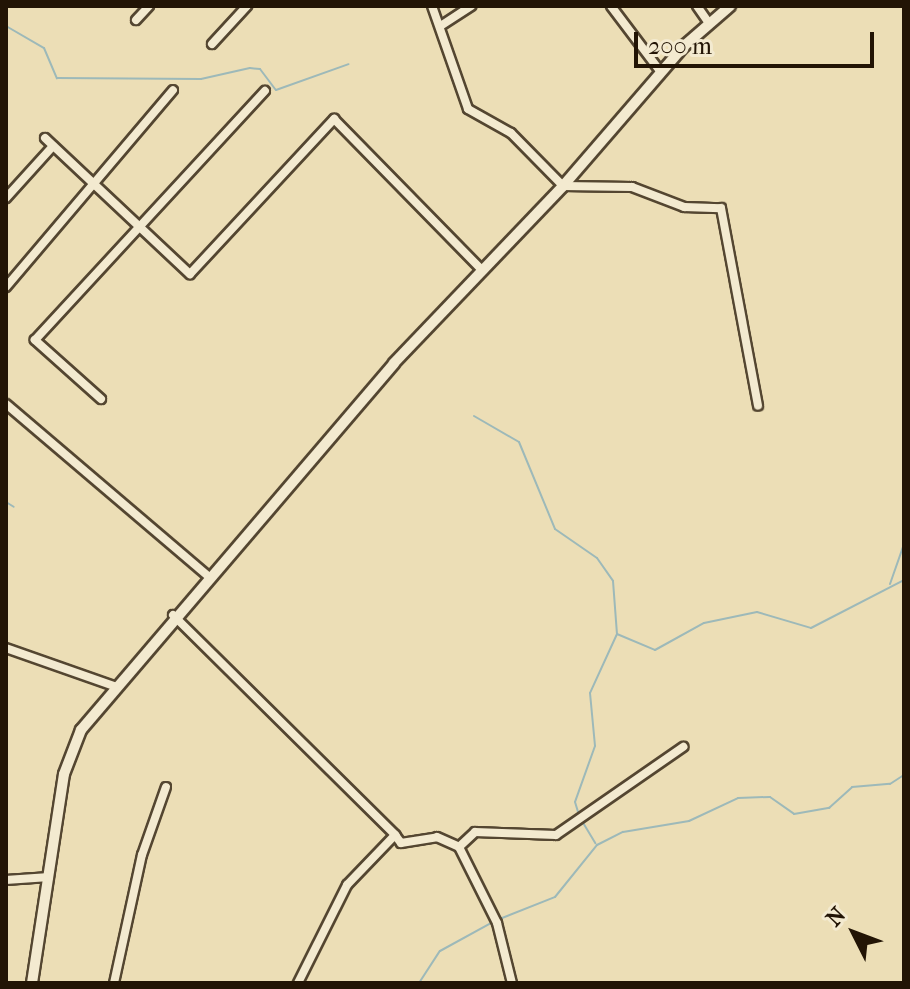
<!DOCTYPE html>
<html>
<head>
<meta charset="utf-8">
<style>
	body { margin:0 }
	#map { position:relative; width:910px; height:989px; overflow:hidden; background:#ecdeb6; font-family:"IM FELL French Canon",serif }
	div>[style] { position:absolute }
	.stream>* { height:2px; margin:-1px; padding:0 1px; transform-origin:1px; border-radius:1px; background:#9db9b9 }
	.roads { filter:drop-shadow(2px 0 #544631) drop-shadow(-2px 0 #544631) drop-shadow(0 2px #544631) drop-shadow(0 -2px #544631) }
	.minor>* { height:8px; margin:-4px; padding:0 4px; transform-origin:4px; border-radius:4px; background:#f3ead0 }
	.tertiary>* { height:10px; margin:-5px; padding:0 5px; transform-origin:5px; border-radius:5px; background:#f3ead0 }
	span { translate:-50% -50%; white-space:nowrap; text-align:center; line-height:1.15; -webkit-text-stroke:8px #f3ead0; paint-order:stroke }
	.frame { position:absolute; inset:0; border:8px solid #221405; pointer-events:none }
	.north { position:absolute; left:814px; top:893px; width:80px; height:80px; -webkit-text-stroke:6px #f3ead0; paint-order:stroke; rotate:312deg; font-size:22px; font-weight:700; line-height:32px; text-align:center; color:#221405 }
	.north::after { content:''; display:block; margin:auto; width:28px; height:36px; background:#221405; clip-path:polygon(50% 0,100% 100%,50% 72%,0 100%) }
	.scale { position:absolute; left:634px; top:32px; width:240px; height:36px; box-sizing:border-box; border:4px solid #221405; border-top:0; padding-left:10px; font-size:24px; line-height:28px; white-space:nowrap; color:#221405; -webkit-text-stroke:6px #f3ead0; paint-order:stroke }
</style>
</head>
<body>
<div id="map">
	<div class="stream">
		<div style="left:6px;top:26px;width:44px;rotate:30.1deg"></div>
		<div style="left:44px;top:48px;width:33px;rotate:67deg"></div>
		<div style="left:57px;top:78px;width:144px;rotate:0.4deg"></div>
		<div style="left:201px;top:79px;width:50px;rotate:-12.7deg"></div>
		<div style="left:250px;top:68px;width:10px;rotate:6deg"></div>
		<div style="left:260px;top:69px;width:26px;rotate:53deg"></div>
		<div style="left:276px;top:90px;width:77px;rotate:-19.6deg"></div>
		<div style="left:474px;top:416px;width:52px;rotate:30deg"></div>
		<div style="left:519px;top:442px;width:94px;rotate:67.5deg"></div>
		<div style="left:555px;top:529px;width:51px;rotate:34.6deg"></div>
		<div style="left:597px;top:558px;width:28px;rotate:55deg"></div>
		<div style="left:613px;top:581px;width:53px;rotate:85.7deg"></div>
		<div style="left:617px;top:634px;width:65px;rotate:114.6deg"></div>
		<div style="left:590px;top:693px;width:53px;rotate:84.6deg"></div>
		<div style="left:595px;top:746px;width:59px;rotate:109.7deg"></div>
		<div style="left:575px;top:802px;width:14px;rotate:73deg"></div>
		<div style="left:6px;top:502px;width:9px;rotate:32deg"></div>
		<div style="left:890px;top:584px;width:42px;rotate:-70.7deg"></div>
		<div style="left:617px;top:634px;width:41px;rotate:22.8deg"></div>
		<div style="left:655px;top:650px;width:56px;rotate:-28.9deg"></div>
		<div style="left:704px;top:623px;width:54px;rotate:-11.7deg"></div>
		<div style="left:757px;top:612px;width:56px;rotate:16.5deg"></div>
		<div style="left:811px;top:628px;width:105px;rotate:-27.3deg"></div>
		<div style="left:582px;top:821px;width:26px;rotate:59deg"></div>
		<div style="left:497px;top:920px;width:62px;rotate:-21.6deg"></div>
		<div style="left:555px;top:897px;width:67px;rotate:-51.1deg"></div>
		<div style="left:597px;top:845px;width:29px;rotate:-27deg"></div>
		<div style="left:623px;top:832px;width:67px;rotate:-9.5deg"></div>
		<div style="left:689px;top:821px;width:54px;rotate:-25.1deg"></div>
		<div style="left:738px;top:798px;width:32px;rotate:-2deg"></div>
		<div style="left:770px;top:797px;width:29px;rotate:35deg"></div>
		<div style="left:794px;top:814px;width:36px;rotate:-10deg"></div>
		<div style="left:829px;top:808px;width:31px;rotate:-42deg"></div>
		<div style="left:852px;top:787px;width:38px;rotate:-5deg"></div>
		<div style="left:890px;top:784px;width:17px;rotate:-33deg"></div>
		<div style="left:419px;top:983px;width:38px;rotate:-57deg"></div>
		<div style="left:440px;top:951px;width:58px;rotate:-28.8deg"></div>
	</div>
	<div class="roads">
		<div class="minor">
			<div style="left:432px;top:6px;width:109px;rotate:70.7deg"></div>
			<div style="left:468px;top:109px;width:49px;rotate:29.2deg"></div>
			<div style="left:511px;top:133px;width:74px;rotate:45.5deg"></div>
			<div style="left:563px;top:186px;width:69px;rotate:0.8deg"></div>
			<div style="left:632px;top:187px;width:56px;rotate:21deg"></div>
			<div style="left:684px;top:207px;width:37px;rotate:2deg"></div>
			<div style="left:721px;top:208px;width:201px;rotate:79.4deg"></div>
			<div style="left:611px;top:6px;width:81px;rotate:53deg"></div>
			<div style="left:697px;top:6px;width:21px;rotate:55deg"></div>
			<div style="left:136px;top:20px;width:19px;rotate:-47deg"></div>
			<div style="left:442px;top:25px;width:35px;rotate:-33deg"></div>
			<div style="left:212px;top:44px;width:52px;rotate:-47.4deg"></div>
			<div style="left:45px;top:138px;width:199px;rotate:43.2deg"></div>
			<div style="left:190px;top:274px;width:212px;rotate:-47.1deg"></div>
			<div style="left:334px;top:119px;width:209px;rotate:45.6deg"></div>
			<div style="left:6px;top:198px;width:70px;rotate:-47.9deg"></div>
			<div style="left:6px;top:287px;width:258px;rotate:-49.7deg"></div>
			<div style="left:101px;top:399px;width:89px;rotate:-138.2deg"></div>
			<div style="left:35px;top:340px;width:339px;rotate:-47.3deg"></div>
			<div style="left:6px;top:404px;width:264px;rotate:40.4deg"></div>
			<div style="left:173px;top:615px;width:313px;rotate:44.7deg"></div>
			<div style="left:395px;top:835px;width:69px;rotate:133.8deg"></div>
			<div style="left:347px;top:885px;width:110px;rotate:116.6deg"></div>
			<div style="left:6px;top:648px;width:118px;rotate:19.4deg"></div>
			<div style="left:395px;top:835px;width:10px;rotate:53deg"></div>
			<div style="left:401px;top:843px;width:36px;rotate:-9deg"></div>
			<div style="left:437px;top:837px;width:24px;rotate:24deg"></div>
			<div style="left:459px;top:847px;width:22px;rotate:-43deg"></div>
			<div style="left:475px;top:832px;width:81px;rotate:2.1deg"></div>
			<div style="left:556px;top:835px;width:155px;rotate:-34.7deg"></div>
			<div style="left:459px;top:847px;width:85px;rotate:63.4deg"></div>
			<div style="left:497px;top:923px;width:62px;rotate:76deg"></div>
			<div style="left:6px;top:880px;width:43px;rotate:-4deg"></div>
			<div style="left:114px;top:983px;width:131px;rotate:-77.7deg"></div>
			<div style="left:142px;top:855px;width:72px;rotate:-70.6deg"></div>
		</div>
		<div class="tertiary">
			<div style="left:32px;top:983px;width:211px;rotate:-81.3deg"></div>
			<div style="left:64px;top:774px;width:47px;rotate:-68.9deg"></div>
			<div style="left:81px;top:730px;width:482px;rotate:-49.5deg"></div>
			<div style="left:394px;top:363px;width:245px;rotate:-46.3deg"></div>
			<div style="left:563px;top:186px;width:185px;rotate:-49.2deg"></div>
			<div style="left:684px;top:46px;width:61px;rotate:-41deg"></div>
		</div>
	</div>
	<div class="frame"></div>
	<div class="north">N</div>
	<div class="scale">200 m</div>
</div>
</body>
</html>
